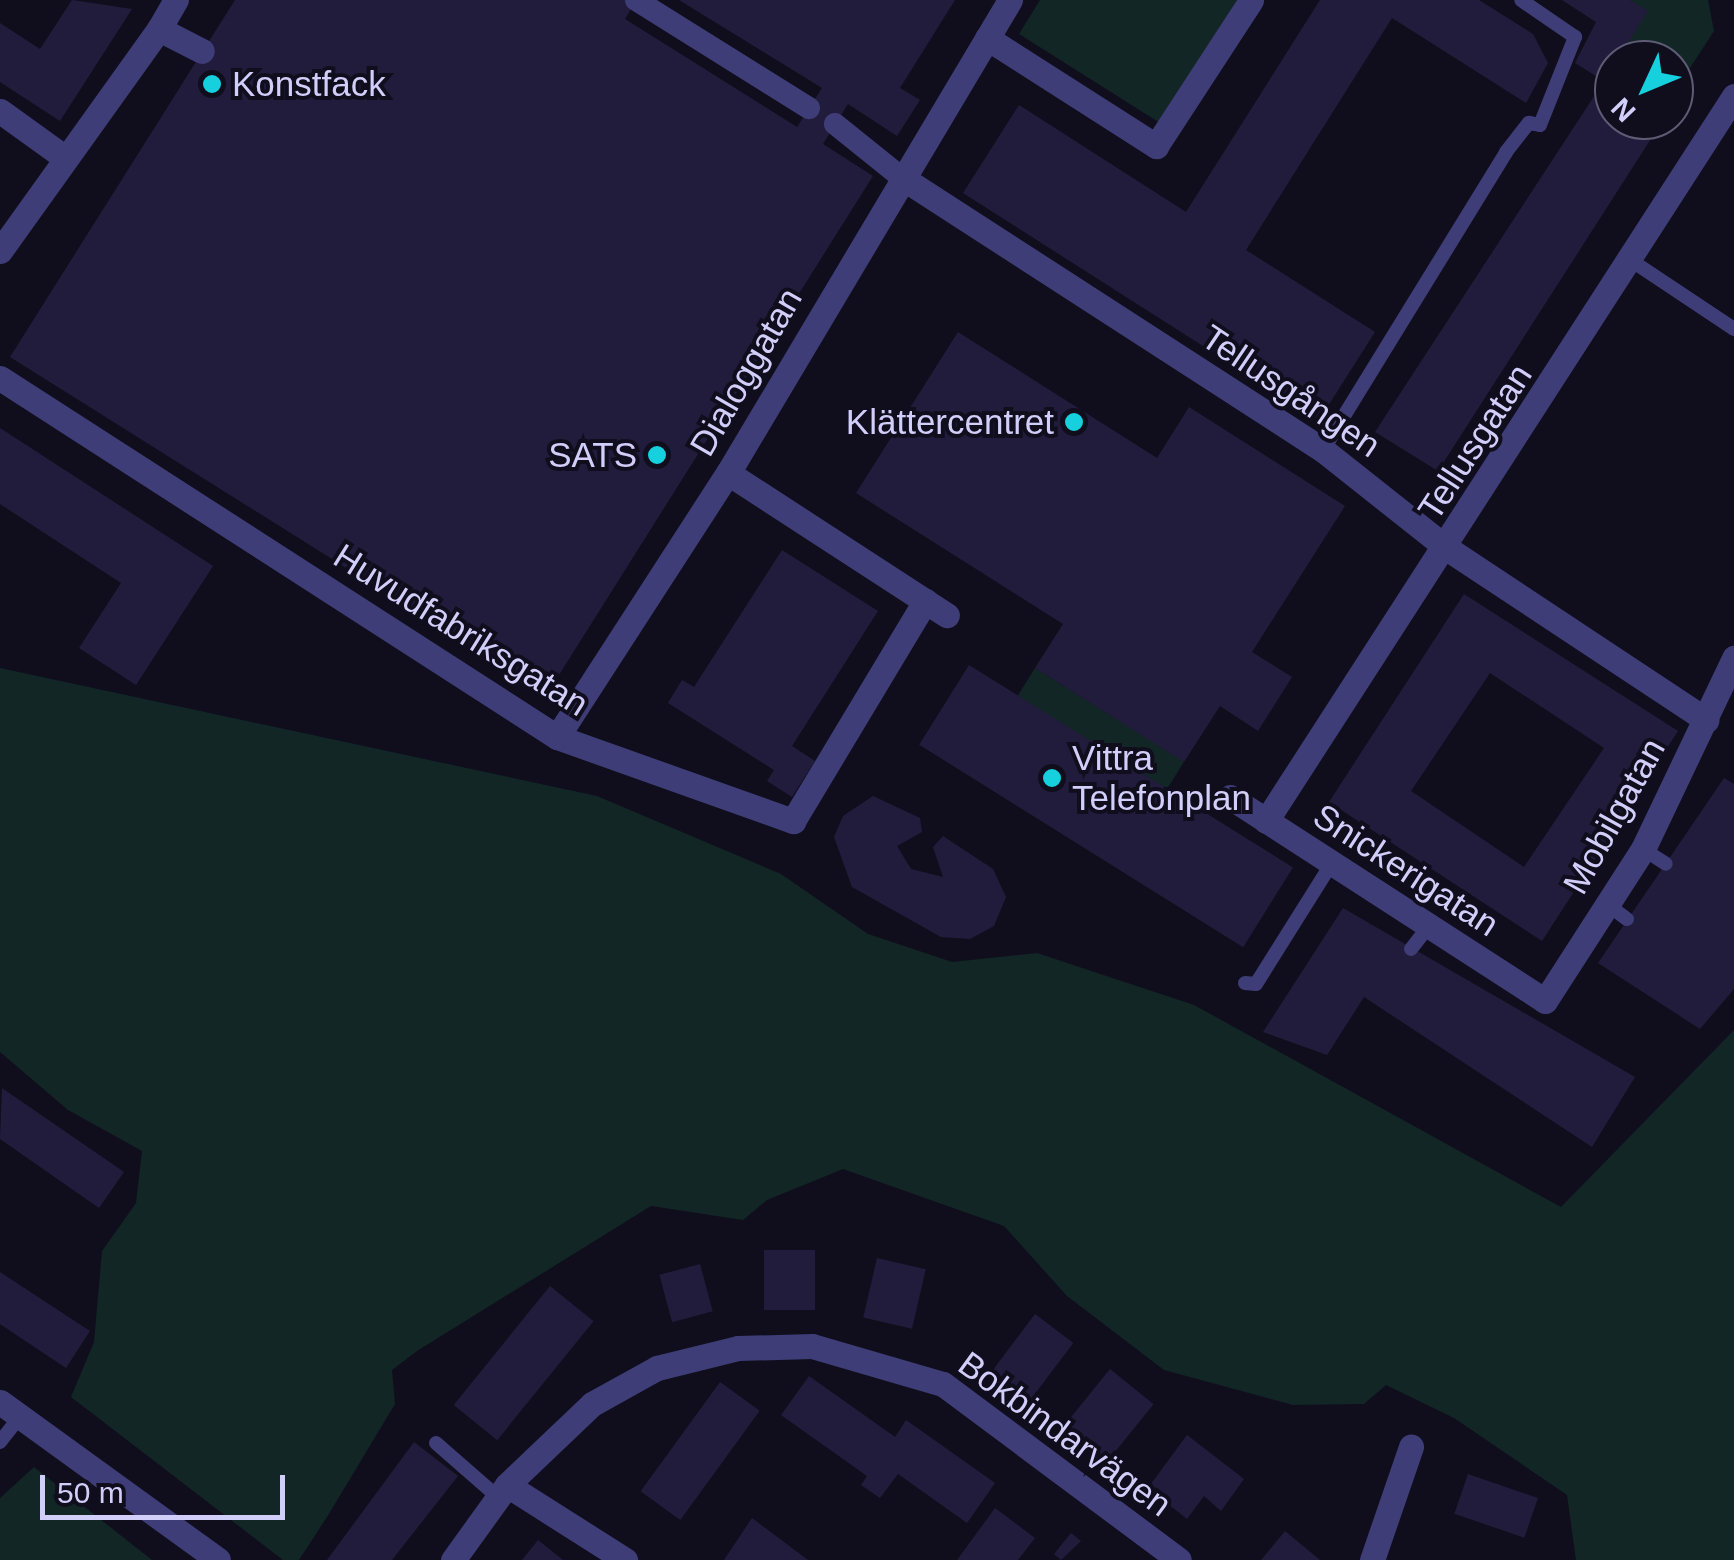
<!DOCTYPE html>
<html>
<head>
<meta charset="utf-8">
<style>
	body { margin:0 }
	#map { position:relative; width:1734px; height:1560px; overflow:hidden; background:#100e1d; font-family:Arial,sans-serif }
	div>[style] { position:absolute }
	.green>* { inset:0; background:#112625; transform-origin:0 0 }
	.building>* { inset:0; background:#211c3c; transform-origin:0 0 }
	.service>* { height:14px; margin:-7px; padding:0 7px; transform-origin:7px; border-radius:7px; background:#3e3d77 }
	.pedestrian>* { height:22px; margin:-11px; padding:0 11px; transform-origin:11px; border-radius:11px; background:#3e3d77 }
	.minor>* { height:25px; margin:-12.5px; padding:0 12.5px; transform-origin:12.5px; border-radius:12.5px; background:#3e3d77 }
	.tertiary>* { height:25px; margin:-12.5px; padding:0 12.5px; transform-origin:12.5px; border-radius:12.5px; background:#3e3d77 }
	.dots>* { width:28px; height:28px; translate:-50% -50%; box-sizing:border-box; border:5px solid #100e1d; border-radius:50% }
	span { translate:-50% -50%; white-space:nowrap; text-align:center; line-height:1.15; -webkit-text-stroke:8px #100e1d; paint-order:stroke }
	.poi-label { font-size:35px; color:#d2cefa }
	.left { translate:0 -50%; text-align:left }
	.right { translate:-100% -50%; text-align:right }
	.street-label { font-size:35px; color:#d2cefa }
	.north { position:absolute; left:1594px; top:40px; width:100px; height:100px; box-sizing:border-box; background:#100e1d; border:2px solid #5e5b75; border-radius:50%; rotate:226deg; font-size:28px; font-weight:700; line-height:40px; text-align:center; color:#d2cefa }
	.north::after { content:''; display:block; margin:auto; width:35px; height:45px; background:#16d0de; clip-path:polygon(50% 0,100% 100%,50% 72%,0 100%) }
	.scale { position:absolute; left:40px; top:1475px; width:245px; height:45px; box-sizing:border-box; border:5px solid #d2cefa; border-top:0; padding-left:12px; font-size:30px; line-height:35px; white-space:nowrap; color:#d2cefa; -webkit-text-stroke:8px #100e1d; paint-order:stroke }
</style>
</head>
<body>
<div id="map">
	<div class="green">
		<div style="clip-path:polygon(1040px 0,1237px 0,1160px 123px,1019px 34px)"></div>
		<div style="clip-path:polygon(1630px 0,1708px 0,1714px 31px,1688px 71px,1641px 43px,1630px 60px,1617px 60px,1647px 11px)"></div>
		<div style="clip-path:polygon(0 668px,597px 796px,781px 874px,868px 934px,952px 962px,1037px 953px,1194px 1005px,1561px 1207px,1734px 1030px,1734px 1560px,1576px 1560px,1567px 1495px,1454px 1418px,1386px 1385px,1364px 1404px,1293px 1405px,1164px 1370px,1067px 1296px,1004px 1226px,843px 1169px,767px 1200px,743px 1220px,651px 1206px,417px 1351px,392px 1370px,395px 1404px,327px 1517px,299px 1560px,283px 1560px,71px 1397px,94px 1342px,102px 1251px,136px 1203px,142px 1151px,68px 1110px,0 1052px)"></div>
		<div style="left:1035px;top:668px;width:176px;height:35px;rotate:32deg"></div>
		<div style="clip-path:polygon(34px 1467px,152px 1560px,0 1560px,0 1498px)"></div>
	</div>
	<div class="building">
		<div style="clip-path:polygon(72px 0,132px 9px,60px 121px,0 82px,0 23px,40px 49px)"></div>
		<div style="clip-path:polygon(235px 0,636px 0,625px 19px,797px 127px,822px 88px,679px 0,955px 0,900px 88px,920px 100px,897px 136px,848px 104px,823px 144px,873px 176px,547px 694px,10px 357px)"></div>
		<div style="clip-path:polygon(1320px 0,1479px 0,1533px 34px,1548px 63px,1526px 103px,1392px 18px,1246px 250px,1375px 332px,1319px 420px,963px 193px,1019px 105px,1186px 212px)"></div>
		<div style="clip-path:polygon(1562px 0,1630px 0,1648px 11px,1604px 81px,1614px 87px,1614px 120px,1663px 120px,1438px 471px,1375px 432px,1604px 81px,1575px 63px,1596px 22px)"></div>
		<div style="clip-path:polygon(958px 332px,1157px 458px,1189px 407px,1345px 506px,1252px 652px,1292px 677px,1258px 731px,1220px 706px,1184px 762px,1035px 668px,1063px 624px,856px 493px)"></div>
		<div style="clip-path:polygon(0 428px,213px 566px,136px 685px,79px 648px,121px 583px,0 504px)"></div>
		<div style="clip-path:polygon(782px 550px,878px 611px,792px 746px,815px 761px,792px 797px,767px 781px,774px 770px,668px 703px,682px 680px,694px 687px)"></div>
		<div style="clip-path:polygon(evenodd,1464px 594px,1678px 731px,1542px 941px,1329px 802px,1464px 594px,1490px 673px,1604px 748px,1524px 867px,1411px 791px,1490px 673px)"></div>
		<div style="left:969px;top:665px;width:382px;height:94px;rotate:32deg"></div>
		<div style="clip-path:polygon(1724px 778px,1734px 784px,1734px 989px,1700px 1029px,1598px 963px)"></div>
		<div style="clip-path:polygon(873px 796px,920px 818px,922px 832px,897px 846px,911px 869px,943px 877px,933px 847px,943px 836px,993px 869px,1006px 897px,994px 926px,970px 939px,941px 937px,852px 887px,834px 837px,843px 816px)"></div>
		<div style="clip-path:polygon(1343px 908px,1635px 1077px,1592px 1147px,1364px 997px,1327px 1055px,1263px 1032px)"></div>
		<div style="clip-path:polygon(2px 1088px,124px 1172px,99px 1208px,0 1139px)"></div>
		<div style="left:764px;top:1250px;width:51px;height:60px"></div>
		<div style="left:877px;top:1258px;width:50px;height:61px;rotate:13deg"></div>
		<div style="left:700px;top:1264px;width:49px;height:42px;rotate:75deg"></div>
		<div style="clip-path:polygon(0 1272px,90px 1331px,66px 1368px,0 1324px)"></div>
		<div style="left:550px;top:1286px;width:56px;height:153px;rotate:39deg"></div>
		<div style="left:1035px;top:1314px;width:48px;height:70px;rotate:37deg"></div>
		<div style="left:1110px;top:1369px;width:56px;height:72px;rotate:39deg"></div>
		<div style="clip-path:polygon(809px 1376px,895px 1437px,906px 1420px,995px 1483px,967px 1523px,898px 1474px,880px 1498px,861px 1485px,867px 1476px,781px 1415px)"></div>
		<div style="left:720px;top:1382px;width:49px;height:135px;rotate:36deg"></div>
		<div style="clip-path:polygon(1187px 1435px,1244px 1479px,1221px 1511px,1204px 1496px,1187px 1519px,1148px 1488px)"></div>
		<div style="clip-path:polygon(414px 1442px,458px 1476px,392px 1560px,327px 1560px)"></div>
		<div style="left:1468px;top:1474px;width:74px;height:42px;rotate:19deg"></div>
		<div style="clip-path:polygon(995px 1508px,1035px 1538px,1018px 1560px,957px 1560px)"></div>
		<div style="clip-path:polygon(752px 1518px,808px 1560px,724px 1560px)"></div>
		<div style="clip-path:polygon(1285px 1531px,1320px 1560px,1261px 1560px)"></div>
		<div style="clip-path:polygon(1071px 1533px,1081px 1541px,1061px 1560px,1054px 1554px)"></div>
		<div style="clip-path:polygon(538px 1540px,563px 1560px,522px 1560px)"></div>
	</div>
	<div class="service">
		<div style="left:1632px;top:261px;width:123px;rotate:33.7deg"></div>
		<div style="left:1323px;top:450px;width:350px;rotate:-58.4deg"></div>
		<div style="left:1506px;top:152px;width:37px;rotate:-52deg"></div>
		<div style="left:1529px;top:123px;width:11px;rotate:10deg"></div>
		<div style="left:1540px;top:125px;width:95px;rotate:-68.3deg"></div>
		<div style="left:1575px;top:37px;width:65px;rotate:-145.6deg"></div>
		<div style="left:1643px;top:849px;width:27px;rotate:33deg"></div>
		<div style="left:1607px;top:904px;width:25px;rotate:37deg"></div>
		<div style="left:1411px;top:949px;width:29px;rotate:-52deg"></div>
		<div style="left:1245px;top:983px;width:11px;rotate:5deg"></div>
		<div style="left:1256px;top:984px;width:143px;rotate:-57.9deg"></div>
		<div style="left:0;top:1442px;width:34px;rotate:-52deg"></div>
		<div style="left:436px;top:1443px;width:82px;rotate:41.1deg"></div>
	</div>
	<div class="pedestrian">
		<div style="left:636px;top:0;width:204px;rotate:32deg"></div>
		<div style="left:835px;top:124px;width:85px;rotate:38.8deg"></div>
	</div>
	<div class="minor">
		<div style="left:159px;top:29px;width:34px;rotate:-60deg"></div>
		<div style="left:987px;top:38px;width:201px;rotate:32.6deg"></div>
		<div style="left:1156px;top:146px;width:174px;rotate:-56.9deg"></div>
		<div style="left:0;top:111px;width:79px;rotate:35.7deg"></div>
		<div style="left:901px;top:177px;width:503px;rotate:32.9deg"></div>
		<div style="left:1323px;top:450px;width:159px;rotate:38.4deg"></div>
		<div style="left:1448px;top:549px;width:310px;rotate:33.5deg"></div>
		<div style="left:0;top:251px;width:273px;rotate:-54.4deg"></div>
		<div style="left:159px;top:29px;width:48px;rotate:27.1deg"></div>
		<div style="left:0;top:378px;width:663px;rotate:32.8deg"></div>
		<div style="left:557px;top:737px;width:251px;rotate:19.6deg"></div>
		<div style="left:793px;top:821px;width:257px;rotate:-59deg"></div>
		<div style="left:728px;top:473px;width:261px;rotate:33deg"></div>
		<div style="left:557px;top:737px;width:315px;rotate:-57.1deg"></div>
		<div style="left:728px;top:473px;width:551px;rotate:-59.2deg"></div>
		<div style="left:1230px;top:797px;width:375px;rotate:32.9deg"></div>
		<div style="left:1545px;top:1001px;width:181px;rotate:-57.2deg"></div>
		<div style="left:1643px;top:849px;width:212px;rotate:-64.5deg"></div>
		<div style="left:1266px;top:821px;width:863px;rotate:-57.16deg"></div>
		<div style="left:507px;top:1485px;width:140px;rotate:32.4deg"></div>
		<div style="left:453px;top:1560px;width:92px;rotate:-54.2deg"></div>
		<div style="left:507px;top:1485px;width:117px;rotate:-43.6deg"></div>
		<div style="left:592px;top:1404px;width:74px;rotate:-29deg"></div>
		<div style="left:657px;top:1368px;width:83px;rotate:-13.9deg"></div>
		<div style="left:738px;top:1348px;width:74px;rotate:-1.5deg"></div>
		<div style="left:812px;top:1346px;width:136px;rotate:16.2deg"></div>
		<div style="left:943px;top:1384px;width:294px;rotate:36.7deg"></div>
		<div style="left:1372px;top:1560px;width:120px;rotate:-71deg"></div>
	</div>
	<div class="tertiary">
		<div style="left:0;top:1402px;width:269px;rotate:35.9deg"></div>
	</div>
	<div class="dots">
		<div style="left:212px;top:84px;background:#16d0de"></div>
		<div style="left:1074px;top:422px;background:#16d0de"></div>
		<div style="left:657px;top:455px;background:#16d0de"></div>
		<div style="left:1052px;top:778px;background:#16d0de"></div>
	</div>
	<div class="poi-label">
		<span class="left" style="left:232px;top:84px">Konstfack</span>
		<span class="right" style="left:1054px;top:422px">Klättercentret</span>
		<span class="right" style="left:637px;top:455px">SATS</span>
		<span class="left" style="left:1072px;top:778px">Vittra<br>Telefonplan</span>
	</div>
	<div class="street-label">
		<span style="left:746px;top:372px;rotate:-60deg">Dialoggatan</span>
		<span style="left:1291px;top:391px;rotate:34deg">Tellusgången</span>
		<span style="left:1475px;top:442px;rotate:-57deg">Tellusgatan</span>
		<span style="left:461px;top:630px;rotate:32deg">Huvudfabriksgatan</span>
		<span style="left:1614px;top:816px;rotate:-61deg">Mobilgatan</span>
		<span style="left:1406px;top:870px;rotate:33deg">Snickerigatan</span>
		<span style="left:1065px;top:1434px;rotate:36deg">Bokbindarvägen</span>
	</div>
	<div class="north">N</div>
	<div class="scale">50 m</div>
</div>
</body>
</html>
